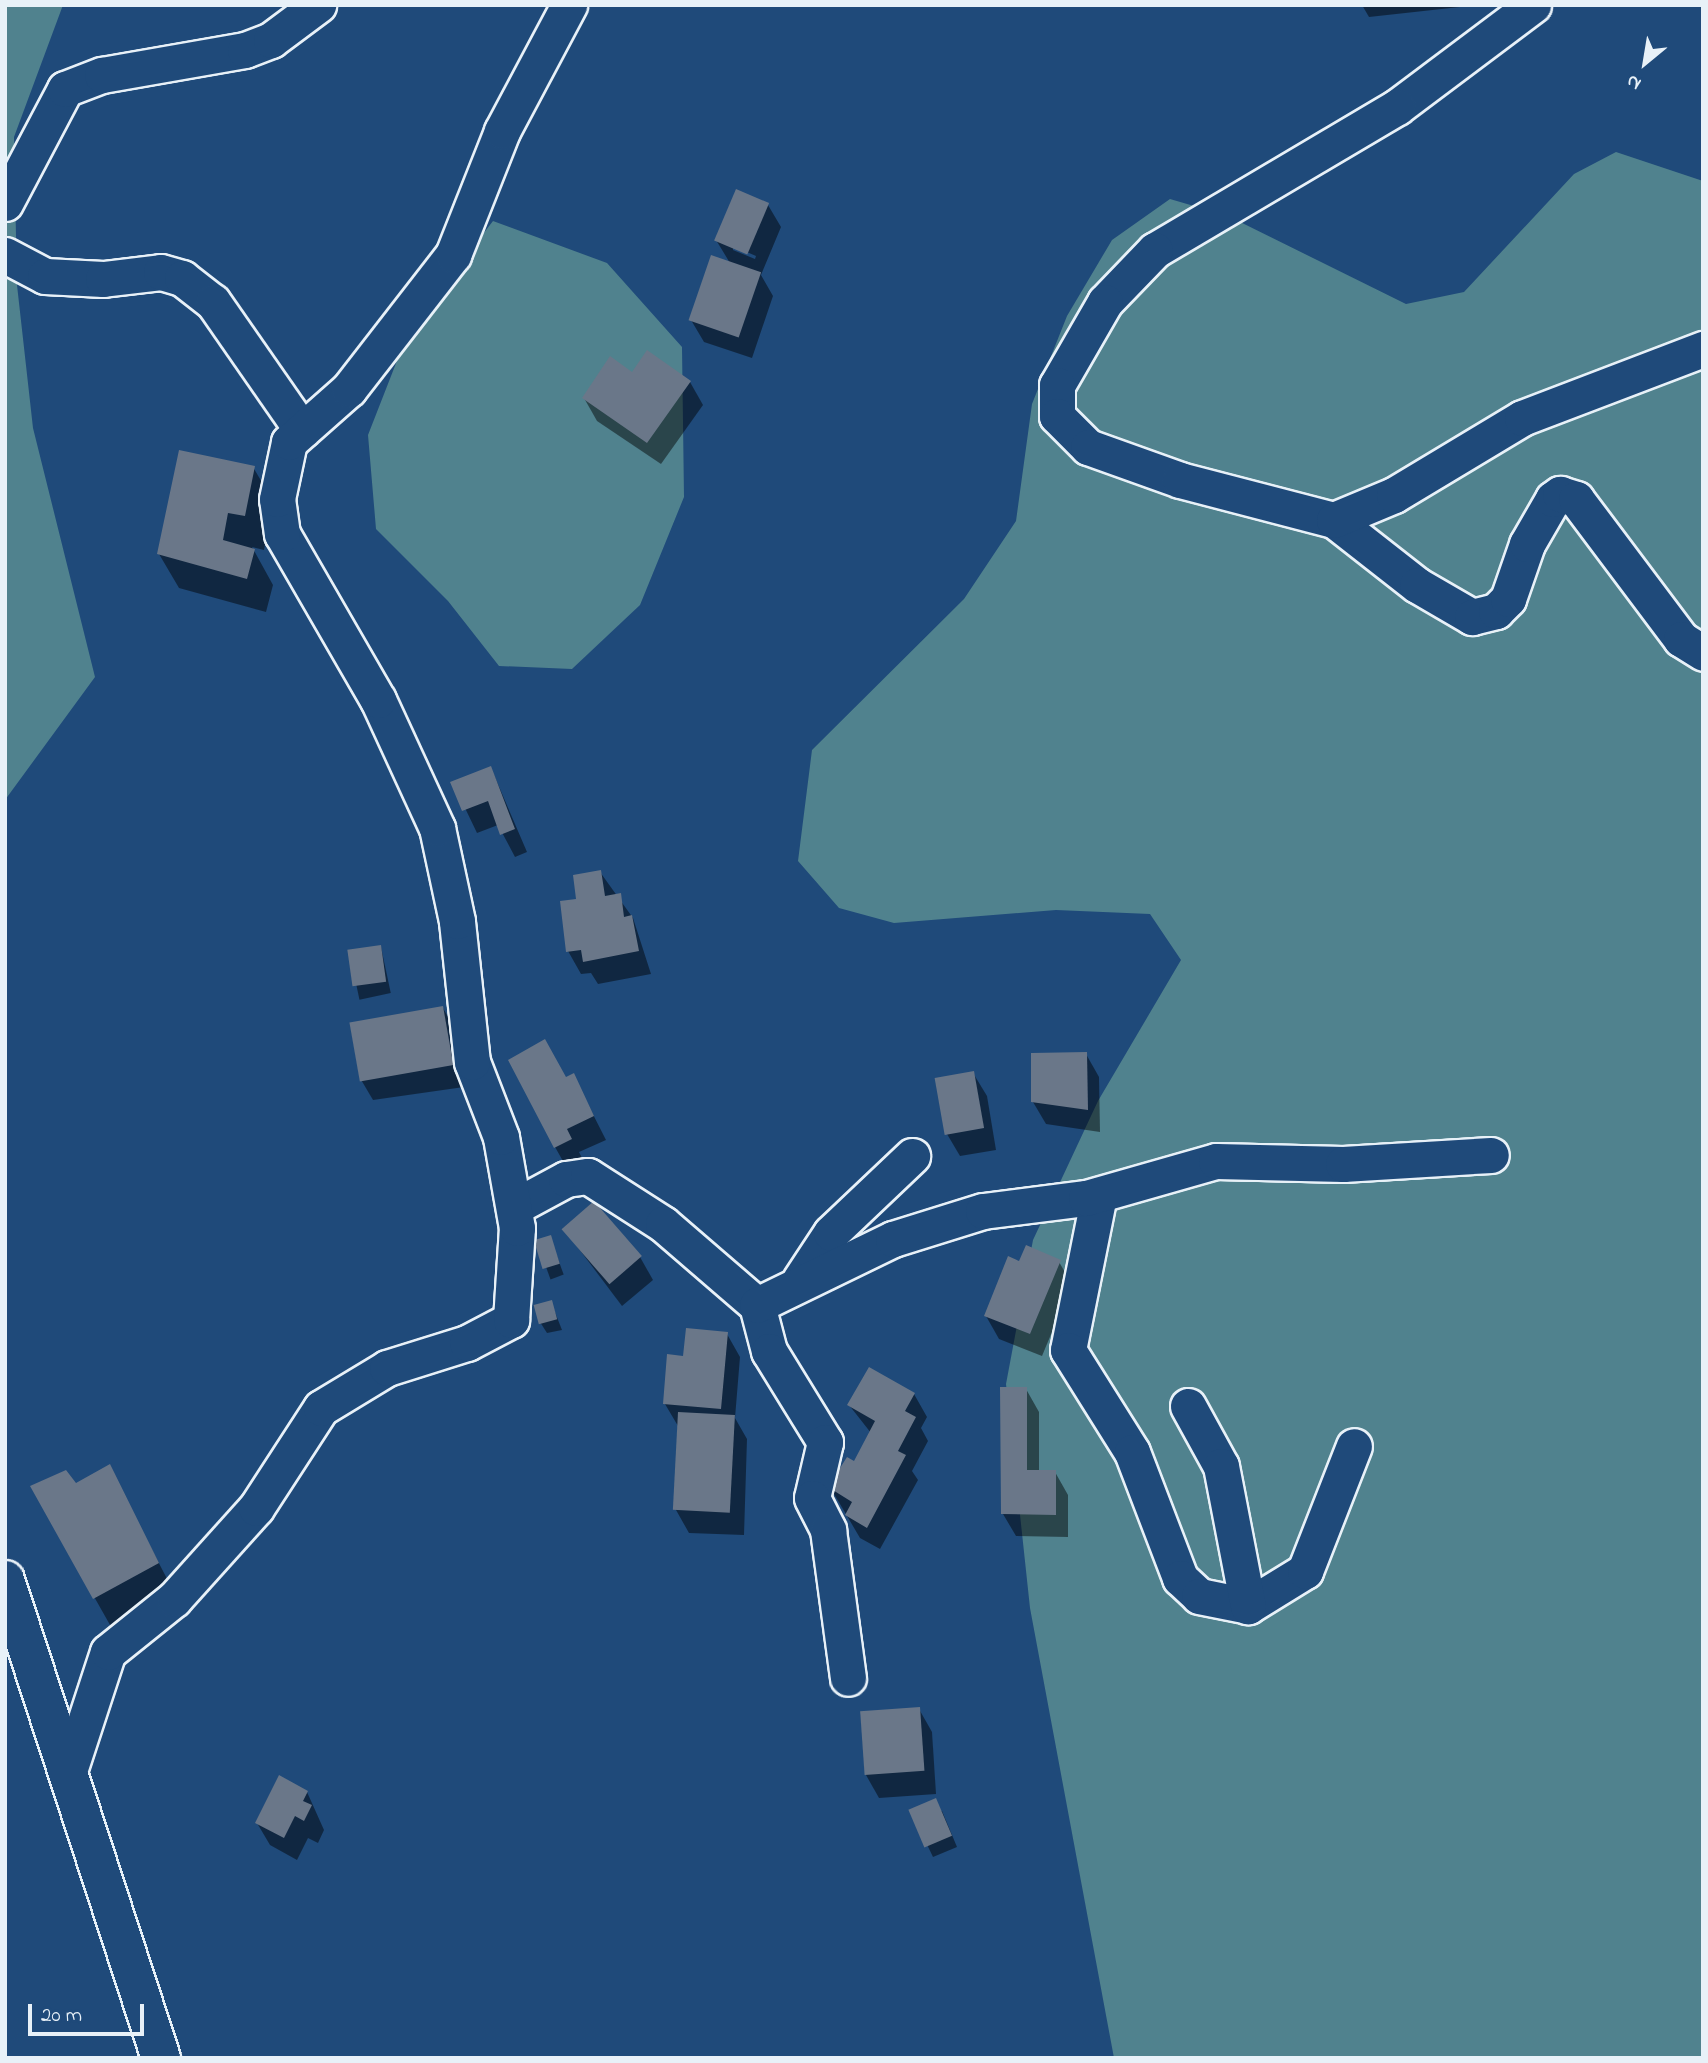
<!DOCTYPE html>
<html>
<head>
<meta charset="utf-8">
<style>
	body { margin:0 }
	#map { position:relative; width:1708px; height:2063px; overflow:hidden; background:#1f4a7a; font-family:"Indie Flower",sans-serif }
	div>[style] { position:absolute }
	.green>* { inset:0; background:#50828e }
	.shadow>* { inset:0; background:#0007; transform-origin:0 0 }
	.building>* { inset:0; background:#6a7789; transform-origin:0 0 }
	.roads { filter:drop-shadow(2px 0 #e8f1f8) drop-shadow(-2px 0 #e8f1f8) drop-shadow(0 2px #e8f1f8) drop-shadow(0 -2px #e8f1f8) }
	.street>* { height:35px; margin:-17.5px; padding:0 17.5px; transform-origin:17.5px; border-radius:17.5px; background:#1f4a7a }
	.secondary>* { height:38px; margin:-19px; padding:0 19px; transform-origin:19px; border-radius:19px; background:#1f4a7a }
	span { translate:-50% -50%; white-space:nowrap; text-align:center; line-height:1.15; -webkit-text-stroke:5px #1f4a7a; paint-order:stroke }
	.frame { position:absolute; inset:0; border:7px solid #e8f1f8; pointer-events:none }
	.north { position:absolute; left:1610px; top:28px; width:70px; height:70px; -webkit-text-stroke:5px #1f4a7a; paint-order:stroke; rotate:210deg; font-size:19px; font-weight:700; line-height:28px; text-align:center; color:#e8f1f8 }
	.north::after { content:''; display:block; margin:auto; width:24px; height:32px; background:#e8f1f8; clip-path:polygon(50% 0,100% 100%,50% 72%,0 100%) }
	.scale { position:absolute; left:28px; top:2004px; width:116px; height:32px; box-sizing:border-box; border:4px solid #e8f1f8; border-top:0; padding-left:9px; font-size:21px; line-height:24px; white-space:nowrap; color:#e8f1f8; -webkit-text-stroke:5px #1f4a7a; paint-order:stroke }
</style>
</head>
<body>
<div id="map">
	<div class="green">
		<div style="clip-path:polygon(5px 5px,63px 5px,14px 137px,17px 285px,33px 428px,95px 677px,5px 800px)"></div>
		<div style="clip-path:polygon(1616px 152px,1703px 181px,1703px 2058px,1114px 2058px,1030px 1608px,1006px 1384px,1033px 1240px,1098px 1101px,1181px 960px,1150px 914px,1056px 910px,894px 923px,839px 908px,798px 861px,812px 750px,964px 599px,1016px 521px,1032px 404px,1067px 316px,1112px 240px,1170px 199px,1228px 216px,1406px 304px,1464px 292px,1574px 174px)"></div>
		<div style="clip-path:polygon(493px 221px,607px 263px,682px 347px,684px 497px,640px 605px,572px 669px,499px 666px,448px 601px,376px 529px,368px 435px,409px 330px)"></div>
	</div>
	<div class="shadow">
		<div style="clip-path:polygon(1362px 5px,1478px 5px,1369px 17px)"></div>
		<div style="clip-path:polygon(evenodd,768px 205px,781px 227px,761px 275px,773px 296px,752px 358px,704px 342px,691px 320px,730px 263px,716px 240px,768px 205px,733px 246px,756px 256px,755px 259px,733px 250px,733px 246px)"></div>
		<div style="clip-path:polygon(690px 382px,703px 405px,661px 464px,597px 421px,584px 398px)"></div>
		<div style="clip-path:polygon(253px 467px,273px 501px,264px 550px,252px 547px,273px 585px,266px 612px,179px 588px,159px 554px)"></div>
		<div style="clip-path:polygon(491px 768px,527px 852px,515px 857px,498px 825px,477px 833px,453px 783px)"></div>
		<div style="clip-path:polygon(600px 872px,633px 918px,651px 974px,598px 984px,591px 973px,581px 974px,568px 951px,578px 900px)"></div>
		<div style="left:381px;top:947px;width:47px;height:32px;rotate:78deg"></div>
		<div style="clip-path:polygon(443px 1008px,456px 1031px,464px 1087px,373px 1100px,360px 1078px)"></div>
		<div style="clip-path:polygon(1086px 1054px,1099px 1077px,1100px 1132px,1046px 1124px,1033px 1102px)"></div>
		<div style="clip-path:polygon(973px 1073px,987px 1096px,996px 1150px,960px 1156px,947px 1134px)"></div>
		<div style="clip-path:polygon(573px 1075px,606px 1140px,579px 1152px,584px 1162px,568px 1170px,555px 1147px,566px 1079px)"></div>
		<div style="clip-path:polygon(564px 1229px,640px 1257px,653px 1280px,622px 1306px)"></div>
		<div style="left:550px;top:1237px;width:40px;height:14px;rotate:70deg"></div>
		<div style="clip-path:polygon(1059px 1262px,1072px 1284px,1042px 1356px,999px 1339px,986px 1316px,1020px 1263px)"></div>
		<div style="clip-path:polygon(551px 1302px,562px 1330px,547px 1333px,540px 1322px)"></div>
		<div style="clip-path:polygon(727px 1334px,740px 1357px,735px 1418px,747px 1439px,744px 1535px,689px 1533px,676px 1510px,678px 1426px,665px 1404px)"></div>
		<div style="clip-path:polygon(1026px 1389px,1039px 1412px,1039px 1472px,1055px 1472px,1068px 1495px,1068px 1537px,1016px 1536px,1003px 1514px)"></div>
		<div style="clip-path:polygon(914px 1394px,927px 1417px,921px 1428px,928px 1441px,912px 1471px,918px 1480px,880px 1549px,860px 1538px,830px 1487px,855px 1464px,871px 1433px,849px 1405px)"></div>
		<div style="clip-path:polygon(109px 1467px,177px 1598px,114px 1632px,32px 1487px,75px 1486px)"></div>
		<div style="clip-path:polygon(919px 1709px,932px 1732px,936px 1794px,879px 1798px,866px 1775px,862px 1712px)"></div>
		<div style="clip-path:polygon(307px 1792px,324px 1830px,318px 1843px,308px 1838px,297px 1860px,270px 1845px,257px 1823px)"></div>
		<div style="clip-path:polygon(911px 1811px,942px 1811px,957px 1847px,933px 1857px)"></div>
	</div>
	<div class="building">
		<div style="left:736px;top:189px;width:36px;height:56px;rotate:23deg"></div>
		<div style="left:711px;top:255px;width:53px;height:69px;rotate:19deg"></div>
		<div style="clip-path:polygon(647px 350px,691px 381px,647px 443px,582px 398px,610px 356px,632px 372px)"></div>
		<div style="clip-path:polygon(179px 450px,255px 466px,245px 516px,228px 513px,223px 540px,255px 549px,247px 579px,157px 554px)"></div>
		<div style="clip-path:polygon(491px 766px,515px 829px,500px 835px,488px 801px,462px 811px,450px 782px)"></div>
		<div style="clip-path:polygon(601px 870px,605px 896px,621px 893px,624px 917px,632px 915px,639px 951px,583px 962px,581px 950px,566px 952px,560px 901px,576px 899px,573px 875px)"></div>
		<div style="left:381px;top:945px;width:37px;height:34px;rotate:82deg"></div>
		<div style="left:443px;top:1006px;width:60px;height:95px;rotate:80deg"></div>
		<div style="clip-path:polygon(545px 1039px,566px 1077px,574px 1073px,594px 1116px,567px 1129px,572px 1139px,554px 1148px,508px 1060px)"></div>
		<div style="clip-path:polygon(1087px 1052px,1088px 1110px,1031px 1102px,1031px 1053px)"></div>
		<div style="left:974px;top:1071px;width:58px;height:40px;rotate:80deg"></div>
		<div style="left:594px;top:1201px;width:73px;height:43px;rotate:49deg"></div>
		<div style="left:551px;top:1235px;width:30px;height:18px;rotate:73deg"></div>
		<div style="clip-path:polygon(1026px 1245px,1061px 1260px,1030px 1334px,984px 1316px,1008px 1256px,1019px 1261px)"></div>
		<div style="left:552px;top:1300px;width:20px;height:19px;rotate:75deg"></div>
		<div style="clip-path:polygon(686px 1328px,728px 1332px,721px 1409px,663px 1404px,667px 1354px,683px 1356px)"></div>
		<div style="clip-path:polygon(869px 1367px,915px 1393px,905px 1411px,916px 1417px,898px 1451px,906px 1455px,867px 1528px,845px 1515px,852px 1502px,828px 1487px,847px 1457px,854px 1461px,875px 1421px,847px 1405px)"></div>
		<div style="clip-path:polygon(1000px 1387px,1027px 1387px,1027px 1470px,1056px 1470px,1056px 1515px,1001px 1514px)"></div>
		<div style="left:678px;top:1412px;width:57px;height:98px;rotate:3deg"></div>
		<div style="clip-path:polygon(110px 1464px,159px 1563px,93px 1599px,30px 1486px,66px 1470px,76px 1483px)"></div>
		<div style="left:920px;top:1707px;width:64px;height:60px;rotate:86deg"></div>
		<div style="clip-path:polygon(279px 1775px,308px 1791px,303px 1801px,312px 1805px,304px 1821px,295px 1816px,284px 1838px,255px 1823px)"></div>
		<div style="left:936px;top:1798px;width:41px;height:30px;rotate:67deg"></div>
	</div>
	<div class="roads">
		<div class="street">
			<div style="left:1533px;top:5px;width:170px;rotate:143.1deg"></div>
			<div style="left:1397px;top:107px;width:281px;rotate:149.4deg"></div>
			<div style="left:1155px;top:250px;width:72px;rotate:133.9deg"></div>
			<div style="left:1105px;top:302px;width:96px;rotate:120deg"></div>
			<div style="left:1057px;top:385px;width:31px;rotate:90deg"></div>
			<div style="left:1057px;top:416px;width:44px;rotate:45deg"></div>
			<div style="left:1088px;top:447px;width:98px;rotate:19.7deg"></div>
			<div style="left:1180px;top:480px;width:159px;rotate:14.6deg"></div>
			<div style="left:1334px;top:520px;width:105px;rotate:38.1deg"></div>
			<div style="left:1417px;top:585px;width:64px;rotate:30.2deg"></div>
			<div style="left:1472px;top:617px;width:25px;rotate:-14deg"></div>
			<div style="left:1496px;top:611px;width:17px;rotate:-45deg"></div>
			<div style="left:1508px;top:599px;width:58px;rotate:-70.9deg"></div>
			<div style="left:1527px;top:544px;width:52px;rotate:-60deg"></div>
			<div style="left:1553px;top:499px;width:9px;rotate:-36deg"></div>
			<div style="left:1560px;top:494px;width:17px;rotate:17deg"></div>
			<div style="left:1576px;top:499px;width:175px;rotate:53.1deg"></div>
			<div style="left:1681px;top:639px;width:26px;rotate:32deg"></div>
			<div style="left:5px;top:203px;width:129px;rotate:-62.2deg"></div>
			<div style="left:65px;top:89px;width:40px;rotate:-21deg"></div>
			<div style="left:102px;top:75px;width:145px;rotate:-9.9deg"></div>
			<div style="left:245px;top:50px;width:28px;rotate:-21deg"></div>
			<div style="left:271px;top:40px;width:59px;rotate:-36.7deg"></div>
			<div style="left:5px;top:255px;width:45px;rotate:27.7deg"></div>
			<div style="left:45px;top:276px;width:58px;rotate:3deg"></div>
			<div style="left:103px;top:279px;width:58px;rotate:-6.9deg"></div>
			<div style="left:161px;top:272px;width:22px;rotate:16deg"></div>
			<div style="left:182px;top:278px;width:39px;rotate:38deg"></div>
			<div style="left:213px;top:302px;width:156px;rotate:55.2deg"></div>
			<div style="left:1334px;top:520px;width:65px;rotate:-22.6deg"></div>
			<div style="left:1394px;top:495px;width:149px;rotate:-31deg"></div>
			<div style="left:1522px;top:418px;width:194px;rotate:-20.9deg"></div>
			<div style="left:1099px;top:1195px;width:158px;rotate:101.3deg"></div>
			<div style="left:1068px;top:1350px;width:120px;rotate:57.9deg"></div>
			<div style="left:1132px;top:1452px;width:135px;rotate:69.1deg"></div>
			<div style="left:1180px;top:1578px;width:26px;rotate:43deg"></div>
			<div style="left:1199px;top:1596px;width:50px;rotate:11.5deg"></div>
			<div style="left:1248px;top:1606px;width:67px;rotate:-31.6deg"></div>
			<div style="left:1305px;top:1571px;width:134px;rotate:-68.6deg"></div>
			<div style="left:514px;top:1207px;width:59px;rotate:-28.3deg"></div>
			<div style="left:566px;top:1179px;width:22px;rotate:-8deg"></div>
			<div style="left:588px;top:1176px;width:89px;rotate:32.6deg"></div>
			<div style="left:663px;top:1224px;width:124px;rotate:40.8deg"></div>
			<div style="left:757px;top:1305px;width:48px;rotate:75.4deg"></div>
			<div style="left:769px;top:1351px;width:107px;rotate:58.4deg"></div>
			<div style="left:825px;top:1442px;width:57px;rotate:103.1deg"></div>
			<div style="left:812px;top:1498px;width:36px;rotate:63deg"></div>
			<div style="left:828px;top:1530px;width:149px;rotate:82.3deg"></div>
			<div style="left:800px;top:1280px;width:56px;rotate:-56.6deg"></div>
			<div style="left:831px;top:1233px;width:112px;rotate:-43.5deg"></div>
			<div style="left:757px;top:1305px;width:151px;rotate:-25.9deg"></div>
			<div style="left:893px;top:1239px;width:94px;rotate:-17.3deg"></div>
			<div style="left:983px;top:1211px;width:104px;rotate:-7.2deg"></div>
			<div style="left:1086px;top:1198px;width:135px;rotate:-15.9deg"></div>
			<div style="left:1216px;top:1161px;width:127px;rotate:1.4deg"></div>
			<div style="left:1343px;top:1164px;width:148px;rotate:-3.5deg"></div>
			<div style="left:1188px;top:1406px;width:68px;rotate:61.2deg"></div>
			<div style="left:1221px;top:1466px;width:143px;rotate:79.1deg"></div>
			<div style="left:69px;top:1771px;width:125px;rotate:-71.9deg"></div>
			<div style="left:108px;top:1652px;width:85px;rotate:-38.8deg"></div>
			<div style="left:174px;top:1599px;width:122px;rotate:-48deg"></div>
			<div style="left:256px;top:1508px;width:119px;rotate:-57deg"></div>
			<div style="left:321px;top:1408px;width:77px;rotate:-31.2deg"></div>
			<div style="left:387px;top:1368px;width:84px;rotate:-17.4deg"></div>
			<div style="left:467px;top:1343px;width:50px;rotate:-27.6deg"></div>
			<div style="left:511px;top:1320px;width:92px;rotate:-86.3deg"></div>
			<div style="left:517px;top:1228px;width:92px;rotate:-100deg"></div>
			<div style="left:501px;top:1137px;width:80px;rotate:-111.1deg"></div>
			<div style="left:472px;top:1062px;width:142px;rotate:-96.1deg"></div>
			<div style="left:457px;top:921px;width:95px;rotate:-102.1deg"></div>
			<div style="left:437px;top:828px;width:141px;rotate:-114.7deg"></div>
			<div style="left:378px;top:700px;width:192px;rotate:-120deg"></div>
			<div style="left:282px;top:534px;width:35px;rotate:-98deg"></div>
			<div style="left:277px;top:499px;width:58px;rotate:-78.1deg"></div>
			<div style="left:289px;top:442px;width:80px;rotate:-41.5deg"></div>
			<div style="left:349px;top:389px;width:170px;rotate:-52.2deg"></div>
			<div style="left:453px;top:255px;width:133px;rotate:-68.4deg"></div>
			<div style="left:502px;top:131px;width:143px;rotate:-62deg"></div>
		</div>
		<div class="secondary">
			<div style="left:5px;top:1580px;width:503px;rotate:71.93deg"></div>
		</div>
	</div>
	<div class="frame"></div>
	<div class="north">N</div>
	<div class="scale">20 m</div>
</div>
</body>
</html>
